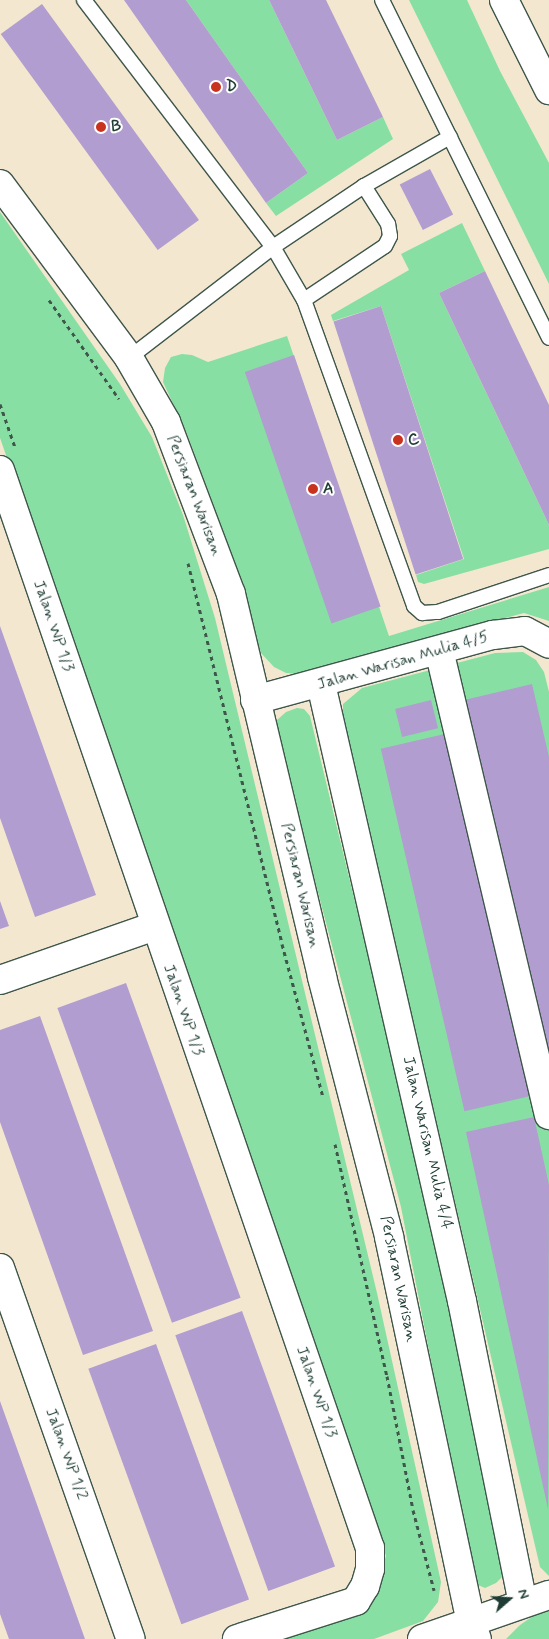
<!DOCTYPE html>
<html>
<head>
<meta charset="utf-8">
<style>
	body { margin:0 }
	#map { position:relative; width:549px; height:1639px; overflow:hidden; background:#f4e7d0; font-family:Mynerve,sans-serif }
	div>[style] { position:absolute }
	.green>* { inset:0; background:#88dfa3 }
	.building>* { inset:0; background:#b19dcf; transform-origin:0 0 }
	.path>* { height:3px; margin-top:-1.5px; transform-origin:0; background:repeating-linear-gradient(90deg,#3f564b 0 4px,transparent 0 8px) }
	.roads { filter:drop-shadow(1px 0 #3f564b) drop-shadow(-1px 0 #3f564b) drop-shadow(0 1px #3f564b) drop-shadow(0 -1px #3f564b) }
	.service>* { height:14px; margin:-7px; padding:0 7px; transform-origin:7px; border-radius:7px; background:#fff }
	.minor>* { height:28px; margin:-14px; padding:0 14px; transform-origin:14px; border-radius:14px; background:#fff }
	.tertiary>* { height:28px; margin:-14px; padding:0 14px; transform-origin:14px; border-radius:14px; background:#fff }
	.dots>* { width:14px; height:14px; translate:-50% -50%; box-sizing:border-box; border:2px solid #fff; border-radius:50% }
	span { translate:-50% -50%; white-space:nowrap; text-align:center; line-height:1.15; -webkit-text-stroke:4px #fff; paint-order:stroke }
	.poi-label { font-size:16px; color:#1f3d34; font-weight:700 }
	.left { translate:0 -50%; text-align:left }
	.street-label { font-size:16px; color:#1f3d34 }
	.north { position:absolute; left:484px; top:1574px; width:50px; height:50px; -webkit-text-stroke:4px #fff; paint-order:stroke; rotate:71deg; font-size:14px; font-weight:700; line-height:20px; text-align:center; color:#1f3d34 }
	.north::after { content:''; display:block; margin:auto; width:18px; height:22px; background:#1f3d34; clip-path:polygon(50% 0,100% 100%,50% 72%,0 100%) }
</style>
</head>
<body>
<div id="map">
	<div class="green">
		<div style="clip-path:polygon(186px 0,269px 0,337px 140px,383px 117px,393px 139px,276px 216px,266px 203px,308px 173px)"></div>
		<div style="clip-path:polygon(409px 0,467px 0,500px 71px,549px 163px,549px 284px)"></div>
		<div style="clip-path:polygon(0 212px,120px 384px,152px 437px,183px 515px,215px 618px,377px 1293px,441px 1582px,438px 1602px,423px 1621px,374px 1639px,260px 1639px,369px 1601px,386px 1556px,208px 1035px,0 438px)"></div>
		<div style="clip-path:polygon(462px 223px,485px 271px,439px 293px,549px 525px,549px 549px,424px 584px,418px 582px,416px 575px,464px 559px,381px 306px,333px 321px,331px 315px,409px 270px,401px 254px)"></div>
		<div style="clip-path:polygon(287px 336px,389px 636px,549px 587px,549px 621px,524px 613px,298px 674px,286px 673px,274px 667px,261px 653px,222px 528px,187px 434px,163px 382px,165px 368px,171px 357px,182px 354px,192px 355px,208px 362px)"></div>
		<div style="clip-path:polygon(523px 652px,536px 660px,544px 672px,549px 692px,549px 1576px,540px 1567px,343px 721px,343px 704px,362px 688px,495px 653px)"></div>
		<div style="clip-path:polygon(297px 708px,304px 709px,310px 716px,428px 1203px,501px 1564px,502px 1577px,496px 1583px,485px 1588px,478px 1585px,472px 1571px,401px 1207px,277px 737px,277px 720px,286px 712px)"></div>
		<div style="clip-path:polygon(549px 1609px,549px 1639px,506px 1639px,520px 1625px,539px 1612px)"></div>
	</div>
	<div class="building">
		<div style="clip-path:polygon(124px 0,186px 0,308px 173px,266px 203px)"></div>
		<div style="clip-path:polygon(269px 0,326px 0,383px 117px,337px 140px)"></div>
		<div style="left:42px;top:4px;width:267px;height:51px;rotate:54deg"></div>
		<div style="left:430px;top:169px;width:51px;height:34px;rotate:63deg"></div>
		<div style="clip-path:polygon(485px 271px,549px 405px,549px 525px,439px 293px)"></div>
		<div style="left:381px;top:306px;width:266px;height:50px;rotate:72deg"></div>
		<div style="left:294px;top:355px;width:266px;height:52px;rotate:71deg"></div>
		<div style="clip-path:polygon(0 626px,96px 895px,35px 917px,0 818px)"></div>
		<div style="clip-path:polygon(532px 684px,549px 757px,549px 1056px,464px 700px)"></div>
		<div style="left:431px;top:700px;width:29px;height:37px;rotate:76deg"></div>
		<div style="left:449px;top:733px;width:372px;height:70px;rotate:77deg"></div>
		<div style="clip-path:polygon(0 901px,9px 926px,0 929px)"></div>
		<div style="left:126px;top:983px;width:335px;height:73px;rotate:70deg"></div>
		<div style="clip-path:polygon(40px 1016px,153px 1331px,83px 1355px,0 1122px,0 1030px)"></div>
		<div style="clip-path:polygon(534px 1117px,549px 1185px,548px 1509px,466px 1132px)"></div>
		<div style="left:242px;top:1311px;width:272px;height:71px;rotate:70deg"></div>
		<div style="left:156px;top:1344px;width:272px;height:72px;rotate:70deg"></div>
		<div style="clip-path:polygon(0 1401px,85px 1639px,9px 1639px,0 1614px)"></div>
	</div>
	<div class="path">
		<div style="left:49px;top:300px;width:121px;rotate:54.7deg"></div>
		<div style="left:0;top:404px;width:46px;rotate:70.8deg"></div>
		<div style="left:188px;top:563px;width:392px;rotate:76.1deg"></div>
		<div style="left:282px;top:944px;width:158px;rotate:75deg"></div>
		<div style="left:335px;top:1144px;width:238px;rotate:77.4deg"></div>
		<div style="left:387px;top:1376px;width:136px;rotate:79deg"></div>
		<div style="left:413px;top:1510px;width:83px;rotate:75.3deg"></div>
	</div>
	<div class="roads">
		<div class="service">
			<div style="left:84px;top:0;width:311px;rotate:52.6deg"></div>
			<div style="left:273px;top:247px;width:61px;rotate:59.7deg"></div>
			<div style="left:304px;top:300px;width:325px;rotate:70.2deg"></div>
			<div style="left:414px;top:606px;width:11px;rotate:41deg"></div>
			<div style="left:422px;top:613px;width:16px;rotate:-4deg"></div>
			<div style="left:438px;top:612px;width:117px;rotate:-18.4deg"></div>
			<div style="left:382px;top:0;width:377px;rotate:63.7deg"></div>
			<div style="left:304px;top:300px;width:97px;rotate:-33.7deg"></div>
			<div style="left:385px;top:246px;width:11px;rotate:-63deg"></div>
			<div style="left:390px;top:236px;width:12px;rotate:-99deg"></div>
			<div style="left:388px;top:224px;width:45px;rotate:-122.3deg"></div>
			<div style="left:129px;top:358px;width:182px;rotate:-37.6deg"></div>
			<div style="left:273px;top:247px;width:110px;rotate:-33.8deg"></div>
			<div style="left:364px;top:186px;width:99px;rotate:-29.7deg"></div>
		</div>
		<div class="minor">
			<div style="left:0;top:470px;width:1140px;rotate:71.06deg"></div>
			<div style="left:370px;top:1548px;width:21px;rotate:90deg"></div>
			<div style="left:370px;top:1569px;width:18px;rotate:106deg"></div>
			<div style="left:365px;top:1586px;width:17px;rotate:121deg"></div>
			<div style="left:356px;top:1601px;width:125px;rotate:162.3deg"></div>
			<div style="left:439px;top:650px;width:478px;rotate:76.7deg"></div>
			<div style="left:321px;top:684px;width:633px;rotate:77.13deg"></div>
			<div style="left:462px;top:1301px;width:308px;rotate:78.6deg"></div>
			<div style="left:255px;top:700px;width:247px;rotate:-15.3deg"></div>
			<div style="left:493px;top:635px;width:32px;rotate:-7deg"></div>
			<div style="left:525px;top:631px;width:27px;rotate:28deg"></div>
			<div style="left:0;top:980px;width:164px;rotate:-19.2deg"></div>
			<div style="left:0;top:1268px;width:393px;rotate:70.6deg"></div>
			<div style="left:471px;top:1622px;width:83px;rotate:-19.1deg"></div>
		</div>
		<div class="tertiary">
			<div style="left:504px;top:0;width:101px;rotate:63.4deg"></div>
			<div style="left:0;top:184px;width:217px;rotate:53.4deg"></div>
			<div style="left:129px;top:358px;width:74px;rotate:60deg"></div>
			<div style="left:166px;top:422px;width:184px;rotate:69.3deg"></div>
			<div style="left:231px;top:594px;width:394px;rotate:76.6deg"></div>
			<div style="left:322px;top:977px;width:268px;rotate:75.5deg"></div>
			<div style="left:389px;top:1237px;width:394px;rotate:78deg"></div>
			<div style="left:471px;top:1622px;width:18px;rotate:71deg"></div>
			<div style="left:422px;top:1639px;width:52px;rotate:-19.1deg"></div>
		</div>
	</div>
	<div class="dots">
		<div style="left:216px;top:87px;background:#c8321e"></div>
		<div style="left:101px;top:127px;background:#c8321e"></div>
		<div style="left:398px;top:440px;background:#c8321e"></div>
		<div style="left:313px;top:489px;background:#c8321e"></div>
	</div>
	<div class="poi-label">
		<span class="left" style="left:226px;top:87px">D</span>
		<span class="left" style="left:111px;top:127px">B</span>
		<span class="left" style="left:408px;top:440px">C</span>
		<span class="left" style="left:323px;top:489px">A</span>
	</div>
	<div class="street-label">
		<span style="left:194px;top:496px;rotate:69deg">Persiaran Warisan</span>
		<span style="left:53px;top:626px;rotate:71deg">Jalan WP 1/3</span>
		<span style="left:403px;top:661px;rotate:-16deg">Jalan Warisan Mulia 4/5</span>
		<span style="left:300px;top:886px;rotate:77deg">Persiaran Warisan</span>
		<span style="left:183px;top:1010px;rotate:71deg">Jalan WP 1/3</span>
		<span style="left:427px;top:1143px;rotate:77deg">Jalan Warisan Mulia 4/4</span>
		<span style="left:398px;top:1279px;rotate:78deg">Persiaran Warisan</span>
		<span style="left:316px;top:1392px;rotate:71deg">Jalan WP 1/3</span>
		<span style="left:66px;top:1454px;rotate:70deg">Jalan WP 1/2</span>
	</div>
	<div class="north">N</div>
</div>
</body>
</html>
